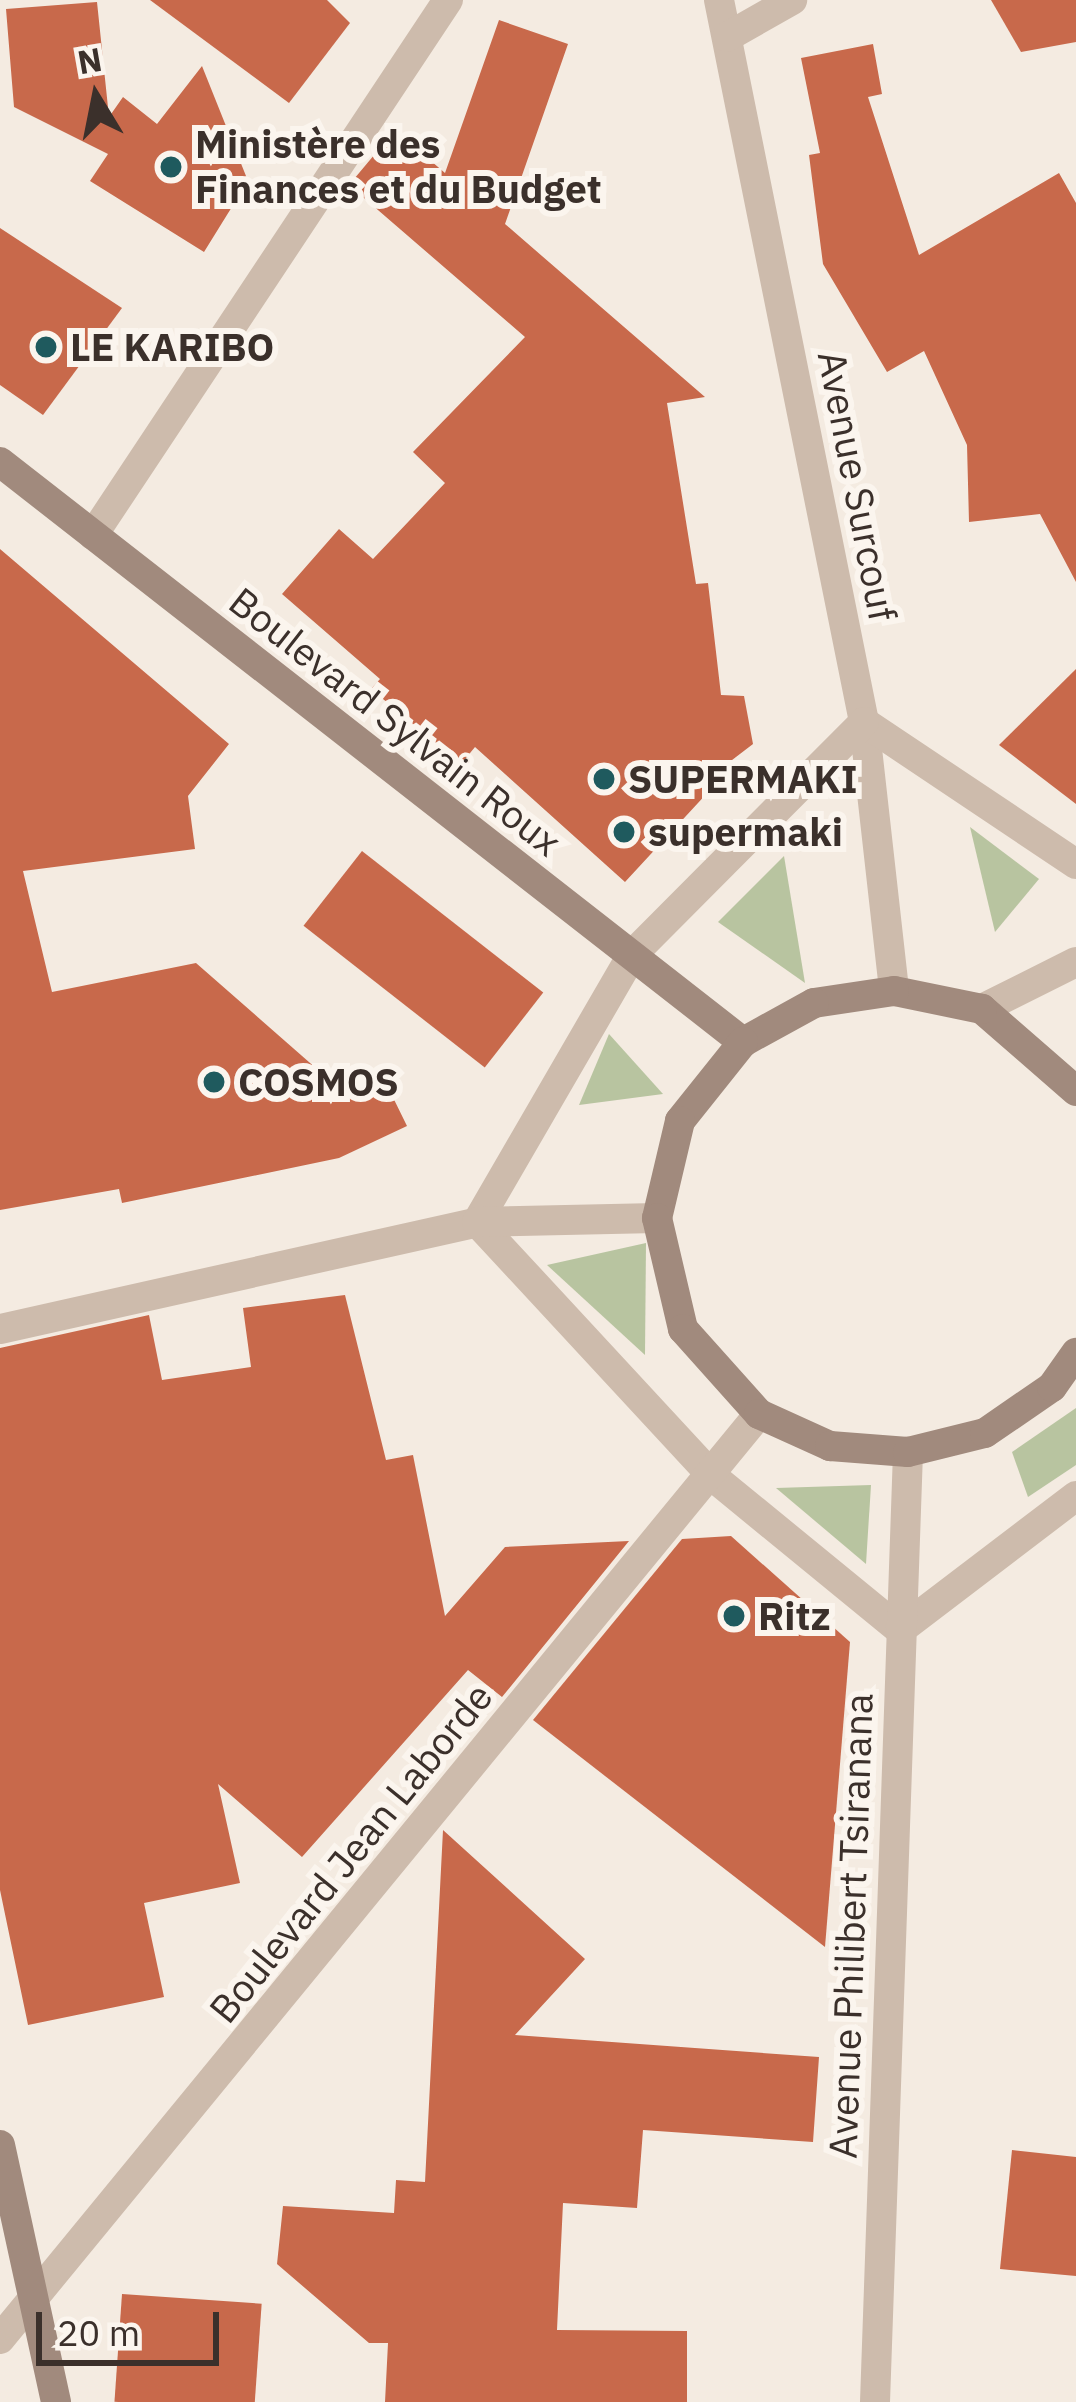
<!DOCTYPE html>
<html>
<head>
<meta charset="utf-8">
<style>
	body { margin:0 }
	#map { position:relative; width:1076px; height:2402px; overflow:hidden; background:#f4ebe1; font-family:"IBM Plex Sans",sans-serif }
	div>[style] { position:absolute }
	.green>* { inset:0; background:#b8c4a0 }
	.building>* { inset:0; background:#c8694b; transform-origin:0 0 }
	.street>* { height:30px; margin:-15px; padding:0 15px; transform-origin:15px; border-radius:15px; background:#cdbbac }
	.secondary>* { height:30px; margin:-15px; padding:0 15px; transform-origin:15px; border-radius:15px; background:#a18a7d }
	.dots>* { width:33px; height:33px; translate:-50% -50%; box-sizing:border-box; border:6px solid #fbf5ee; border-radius:50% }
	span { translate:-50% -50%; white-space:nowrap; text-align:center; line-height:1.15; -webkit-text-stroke:12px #fbf5ee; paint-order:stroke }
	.poi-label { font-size:39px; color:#3b302b; font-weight:700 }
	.left { translate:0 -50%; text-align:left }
	.street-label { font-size:39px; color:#3b302b }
	.north { position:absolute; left:36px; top:36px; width:120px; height:120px; -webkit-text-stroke:9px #fbf5ee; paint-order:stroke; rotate:350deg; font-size:33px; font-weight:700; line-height:48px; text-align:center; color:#3b302b }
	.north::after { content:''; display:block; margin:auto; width:42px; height:54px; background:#3b302b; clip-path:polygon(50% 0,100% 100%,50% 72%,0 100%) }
	.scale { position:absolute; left:36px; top:2312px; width:183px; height:54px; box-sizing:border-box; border:6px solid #3b302b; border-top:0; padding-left:15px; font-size:36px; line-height:42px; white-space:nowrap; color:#3b302b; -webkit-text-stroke:9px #fbf5ee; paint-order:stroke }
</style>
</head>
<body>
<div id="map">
	<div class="green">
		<div style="clip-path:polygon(970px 827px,1039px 879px,995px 932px)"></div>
		<div style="clip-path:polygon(784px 856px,805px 983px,718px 922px)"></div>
		<div style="clip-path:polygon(609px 1034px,663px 1094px,579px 1105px)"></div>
		<div style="clip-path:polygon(646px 1243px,645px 1355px,547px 1265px)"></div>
		<div style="clip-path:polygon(1076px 1408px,1076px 1465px,1028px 1497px,1012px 1452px)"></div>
		<div style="clip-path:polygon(871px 1485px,866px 1564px,776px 1488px)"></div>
	</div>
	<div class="building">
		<div style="clip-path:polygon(150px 0,327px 0,350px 23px,289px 103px)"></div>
		<div style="clip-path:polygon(991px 0,1076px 0,1076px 42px,1021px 52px)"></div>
		<div style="clip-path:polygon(97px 2px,109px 117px,123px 97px,157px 124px,202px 66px,248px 181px,204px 252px,90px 181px,108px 154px,14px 107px,6px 9px)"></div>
		<div style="clip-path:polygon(499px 20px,568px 44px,505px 224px,705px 397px,667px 403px,696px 584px,708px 583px,721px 695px,744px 696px,753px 744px,702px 783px,710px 790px,625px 882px,475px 747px,461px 764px,371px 689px,380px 679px,282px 594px,339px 529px,373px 559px,445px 483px,413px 452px,525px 337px,349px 185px,395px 130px,445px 173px)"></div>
		<div style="clip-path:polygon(873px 44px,882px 94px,868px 97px,919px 255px,1059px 173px,1076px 203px,1076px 582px,1040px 514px,969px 522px,967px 445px,924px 351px,887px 372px,823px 264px,809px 155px,820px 153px,801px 58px)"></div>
		<div style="clip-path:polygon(0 228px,122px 308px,43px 415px,0 385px)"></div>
		<div style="clip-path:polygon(0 549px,229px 744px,188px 796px,195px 849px,23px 871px,52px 992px,196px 963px,342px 1091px,381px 1073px,407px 1126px,339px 1158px,122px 1203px,119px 1189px,0 1210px)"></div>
		<div style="clip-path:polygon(1076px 669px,1076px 804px,999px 745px)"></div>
		<div style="left:362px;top:851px;width:230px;height:95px;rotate:38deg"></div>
		<div style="clip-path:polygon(345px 1295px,386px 1460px,413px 1455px,445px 1616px,505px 1547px,629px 1541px,502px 1697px,468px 1670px,302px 1857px,218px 1784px,240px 1883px,144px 1903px,164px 1997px,28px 2025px,0 1890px,0 1348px,149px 1315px,162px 1380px,251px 1367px,243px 1308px)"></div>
		<div style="clip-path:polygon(731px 1536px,850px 1642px,825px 1947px,533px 1720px,682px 1539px)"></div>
		<div style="clip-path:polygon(443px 1830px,585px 1959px,515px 2035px,819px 2057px,813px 2142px,643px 2130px,637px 2208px,563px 2203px,557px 2330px,687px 2331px,687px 2402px,385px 2402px,388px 2343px,369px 2343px,277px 2264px,283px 2206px,394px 2213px,396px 2180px,425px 2182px)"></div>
		<div style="clip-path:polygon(1012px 2150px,1076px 2157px,1076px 2276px,1000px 2269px)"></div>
		<div style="left:122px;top:2294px;width:140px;height:108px;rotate:4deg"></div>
	</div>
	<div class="street">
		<div style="left:719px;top:0;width:736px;rotate:78.64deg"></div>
		<div style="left:864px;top:722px;width:271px;rotate:83.6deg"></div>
		<div style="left:727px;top:37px;width:75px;rotate:-29.6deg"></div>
		<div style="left:93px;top:535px;width:642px;rotate:-56.43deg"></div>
		<div style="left:1076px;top:864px;width:255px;rotate:-146.2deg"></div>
		<div style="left:864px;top:722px;width:329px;rotate:134.9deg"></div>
		<div style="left:632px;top:955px;width:309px;rotate:120.1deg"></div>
		<div style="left:477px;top:1222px;width:346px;rotate:47.2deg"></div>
		<div style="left:712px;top:1476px;width:243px;rotate:39.3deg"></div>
		<div style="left:900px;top:1630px;width:221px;rotate:-37.3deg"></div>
		<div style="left:982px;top:1009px;width:105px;rotate:-26.6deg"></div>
		<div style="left:0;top:1329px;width:489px;rotate:-12.6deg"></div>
		<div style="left:477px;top:1222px;width:180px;rotate:-1.3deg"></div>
		<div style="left:0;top:2339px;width:1197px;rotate:-50.63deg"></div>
		<div style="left:875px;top:2402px;width:951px;rotate:-88.01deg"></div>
	</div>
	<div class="secondary">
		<div style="left:0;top:462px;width:943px;rotate:37.98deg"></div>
		<div style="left:1076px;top:1091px;width:125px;rotate:-138.9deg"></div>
		<div style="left:982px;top:1009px;width:90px;rotate:-168.4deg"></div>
		<div style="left:894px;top:991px;width:81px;rotate:171.5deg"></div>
		<div style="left:814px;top:1003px;width:81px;rotate:151.2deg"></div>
		<div style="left:743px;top:1042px;width:101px;rotate:128.6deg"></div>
		<div style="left:680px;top:1121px;width:100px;rotate:103.3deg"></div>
		<div style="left:657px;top:1218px;width:114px;rotate:76.8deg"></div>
		<div style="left:683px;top:1329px;width:114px;rotate:48.2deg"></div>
		<div style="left:759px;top:1414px;width:78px;rotate:24.3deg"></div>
		<div style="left:830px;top:1446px;width:78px;rotate:4.4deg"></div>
		<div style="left:908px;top:1452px;width:79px;rotate:-13.9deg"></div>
		<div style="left:985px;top:1433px;width:81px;rotate:-34.5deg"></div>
		<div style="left:1052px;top:1387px;width:42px;rotate:-54.8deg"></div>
		<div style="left:0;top:2145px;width:263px;rotate:77.7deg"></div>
	</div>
	<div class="dots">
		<div style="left:171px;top:167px;background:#1f5a5e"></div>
		<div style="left:46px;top:347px;background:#1f5a5e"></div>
		<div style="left:604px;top:779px;background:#1f5a5e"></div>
		<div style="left:624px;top:832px;background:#1f5a5e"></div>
		<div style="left:214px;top:1082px;background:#1f5a5e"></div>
		<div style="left:734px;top:1616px;background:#1f5a5e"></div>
	</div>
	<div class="poi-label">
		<span class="left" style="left:195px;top:167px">Ministère des<br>Finances et du Budget</span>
		<span class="left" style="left:70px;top:347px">LE KARIBO</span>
		<span class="left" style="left:628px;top:779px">SUPERMAKI</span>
		<span class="left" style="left:648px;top:832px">supermaki</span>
		<span class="left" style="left:238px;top:1082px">COSMOS</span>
		<span class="left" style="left:758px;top:1616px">Ritz</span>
	</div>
	<div class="street-label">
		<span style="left:857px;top:486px;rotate:79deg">Avenue Surcouf</span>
		<span style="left:395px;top:722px;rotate:38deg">Boulevard Sylvain Roux</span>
		<span style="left:351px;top:1853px;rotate:-51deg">Boulevard Jean Laborde</span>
		<span style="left:851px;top:1926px;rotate:-88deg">Avenue Philibert Tsiranana</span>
	</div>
	<div class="north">N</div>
	<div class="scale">20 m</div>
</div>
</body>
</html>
